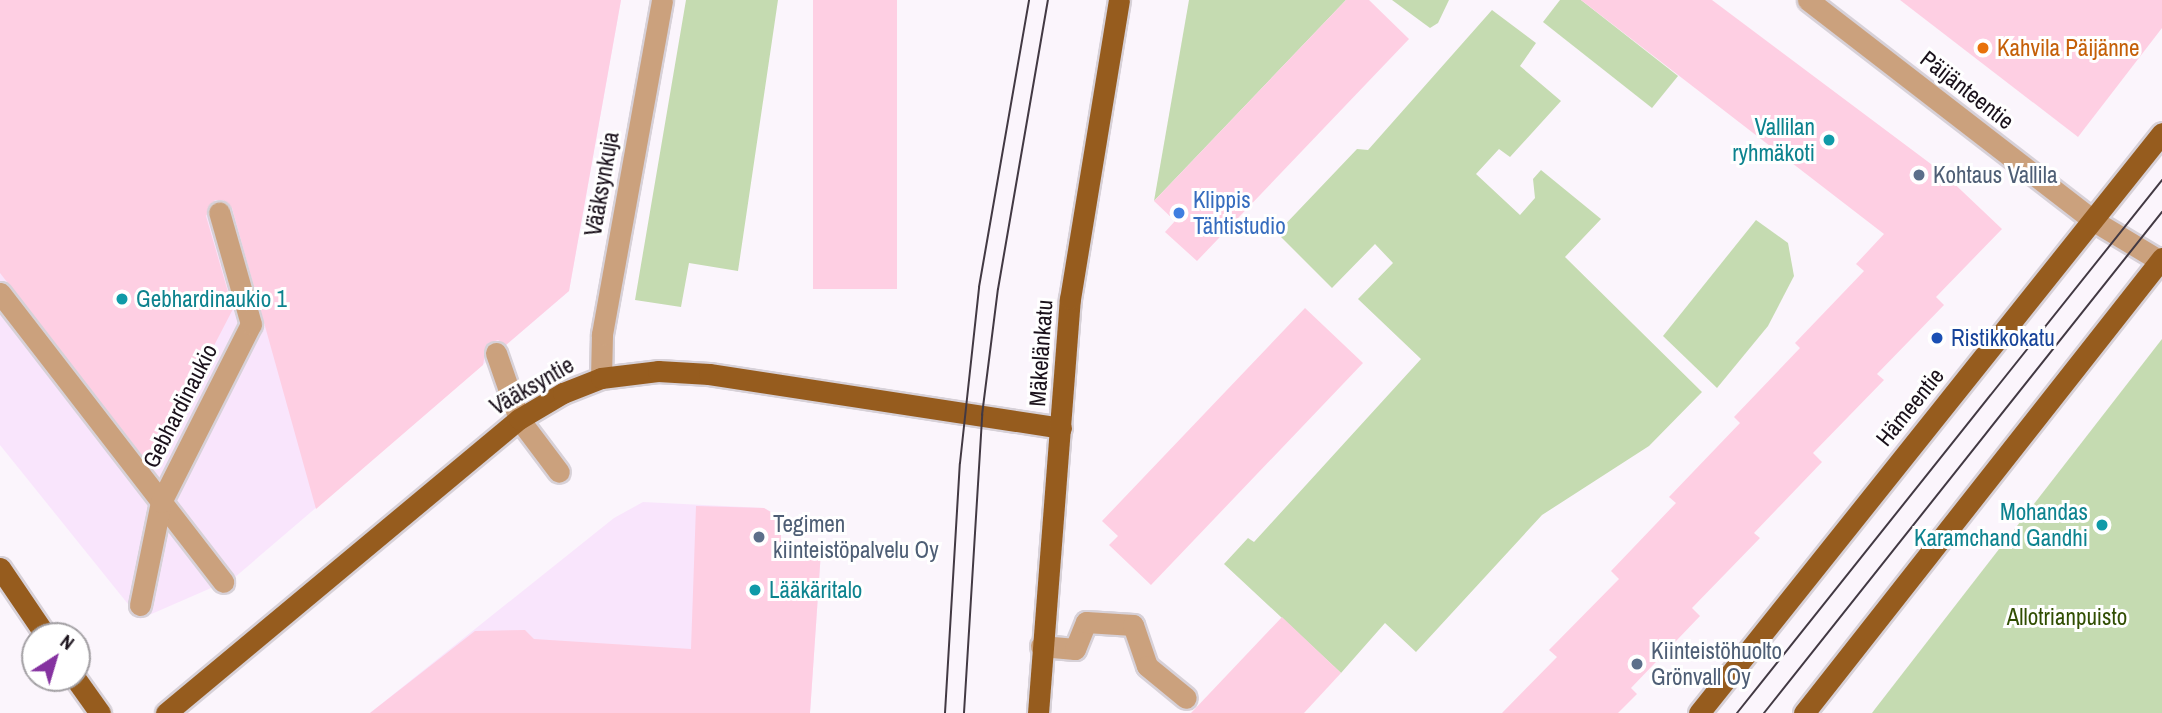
<!DOCTYPE html>
<html>
<head>
<meta charset="utf-8">
<style>
	body { margin:0 }
	#map { position:relative; width:2162px; height:713px; overflow:hidden; background:#fbf5fc; font-family:"Archivo Narrow",sans-serif }
	div>[style] { position:absolute }
	.built>* { inset:0; background:#f9e5fc }
	.green>* { inset:0; background:#c5dbb1 }
	.building>* { inset:0; background:#fecfe3; transform-origin:0 0 }
	.roads { filter:drop-shadow(2px 0 #d7d1d8) drop-shadow(-2px 0 #d7d1d8) drop-shadow(0 2px #d7d1d8) drop-shadow(0 -2px #d7d1d8) }
	.minor>* { height:21px; margin:-10.5px; padding:0 10.5px; transform-origin:10.5px; border-radius:10.5px; background:#cba17d }
	.major>* { height:21px; margin:-10.5px; padding:0 10.5px; transform-origin:10.5px; border-radius:10.5px; background:#965c1e }
	.tram>* { height:2px; margin:-1px; padding:0 1px; transform-origin:1px; border-radius:1px; background:#423943 }
	.dots>* { width:19px; height:19px; translate:-50% -50%; box-sizing:border-box; border:4px solid #fff; border-radius:50% }
	span { translate:-50% -50%; white-space:nowrap; text-align:center; line-height:1.15; -webkit-text-stroke:6px #fff; paint-order:stroke }
	.food-label { font-size:23px; color:#c56008 }
	.left { translate:0 -50%; text-align:left }
	.street-label { font-size:23px; color:#1a111b }
	.culture-label { font-size:23px; color:#0d838f }
	.right { translate:-100% -50%; text-align:right }
	.service-label { font-size:23px; color:#4e5e75 }
	.shop-label { font-size:23px; color:#366cbe }
	.transit-label { font-size:23px; color:#164399 }
	.park-label { font-size:23px; color:#314e03 }
	.north { position:absolute; left:21px; top:622px; width:70px; height:70px; box-sizing:border-box; background:#fff; border:2px solid #a3a0a4; border-radius:50%; rotate:37deg; font-size:19px; font-weight:700; line-height:28px; text-align:center; color:#1a111b }
	.north::after { content:''; display:block; margin:auto; width:24px; height:32px; background:#8532a0; clip-path:polygon(50% 0,100% 100%,50% 72%,0 100%) }
</style>
</head>
<body>
<div id="map">
	<div class="built">
		<div style="clip-path:polygon(0 0,621px 0,569px 291px,234px 578px,140px 619px,0 445px)"></div>
		<div style="clip-path:polygon(643px 502px,764px 508px,781px 518px,781px 548px,821px 551px,810px 713px,370px 713px,614px 518px)"></div>
	</div>
	<div class="green">
		<div style="clip-path:polygon(686px 0,778px 0,738px 271px,689px 263px,681px 307px,635px 300px)"></div>
		<div style="clip-path:polygon(1189px 0,1346px 0,1154px 201px)"></div>
		<div style="clip-path:polygon(1392px 0,1449px 0,1438px 23px,1430px 28px)"></div>
		<div style="clip-path:polygon(1560px 0,1581px 0,1678px 76px,1652px 108px,1543px 22px)"></div>
		<div style="clip-path:polygon(1492px 10px,1536px 43px,1520px 66px,1561px 101px,1510px 157px,1499px 149px,1476px 174px,1520px 215px,1535px 198px,1533px 179px,1541px 170px,1601px 219px,1565px 257px,1702px 392px,1649px 446px,1542px 515px,1416px 652px,1385px 623px,1341px 673px,1224px 564px,1248px 538px,1254px 542px,1421px 359px,1358px 299px,1393px 263px,1375px 244px,1332px 288px,1277px 233px,1357px 149px,1368px 150px)"></div>
		<div style="clip-path:polygon(1756px 220px,1788px 243px,1794px 276px,1768px 326px,1717px 388px,1663px 336px)"></div>
		<div style="clip-path:polygon(2162px 339px,2162px 713px,1872px 713px,1875px 709px)"></div>
	</div>
	<div class="building">
		<div style="clip-path:polygon(0 0,621px 0,569px 291px,506px 345px,498px 340px,487px 344px,483px 365px,316px 509px,232px 208px,223px 200px,215px 200px,206px 216px,233px 309px,151px 467px,0 273px)"></div>
		<div style="left:813px;top:0;width:84px;height:289px"></div>
		<div style="clip-path:polygon(1346px 0,1369px 0,1409px 39px,1197px 261px,1165px 232px,1175px 221px,1154px 201px)"></div>
		<div style="clip-path:polygon(1581px 0,1712px 0,1943px 173px,2002px 229px,1936px 297px,1944px 305px,1877px 374px,1884px 380px,1813px 453px,1822px 462px,1754px 533px,1760px 538px,1692px 608px,1700px 616px,1631px 688px,1637px 694px,1618px 713px,1502px 713px,1557px 657px,1549px 650px,1619px 579px,1611px 571px,1676px 503px,1669px 497px,1740px 423px,1734px 417px,1800px 348px,1795px 343px,1864px 271px,1856px 264px,1884px 234px)"></div>
		<div style="clip-path:polygon(1900px 0,2162px 0,2162px 28px,2078px 137px)"></div>
		<div style="clip-path:polygon(1305px 308px,1363px 363px,1151px 585px,1109px 545px,1118px 536px,1102px 521px)"></div>
		<div style="clip-path:polygon(696px 506px,764px 508px,781px 518px,781px 548px,821px 551px,810px 713px,370px 713px,475px 631px,525px 630px,534px 639px,691px 649px)"></div>
		<div style="clip-path:polygon(1282px 617px,1341px 673px,1304px 713px,1191px 713px)"></div>
	</div>
	<div class="roads">
		<div class="minor">
			<div style="left:1808px;top:0;width:361px;rotate:37.7deg"></div>
			<div style="left:2094px;top:221px;width:79px;rotate:31.1deg"></div>
			<div style="left:0;top:293px;width:365px;rotate:52.3deg"></div>
			<div style="left:496px;top:353px;width:70px;rotate:70.8deg"></div>
			<div style="left:519px;top:419px;width:66px;rotate:53deg"></div>
			<div style="left:601px;top:378px;width:44px;rotate:-88.7deg"></div>
			<div style="left:602px;top:334px;width:339px;rotate:-79.8deg"></div>
			<div style="left:140px;top:605px;width:105px;rotate:-78.5deg"></div>
			<div style="left:161px;top:502px;width:199px;rotate:-63.2deg"></div>
			<div style="left:251px;top:324px;width:116px;rotate:-105.9deg"></div>
			<div style="left:1041px;top:646px;width:34px;rotate:5deg"></div>
			<div style="left:1075px;top:649px;width:29px;rotate:-68deg"></div>
			<div style="left:1086px;top:622px;width:47px;rotate:3.7deg"></div>
			<div style="left:1133px;top:625px;width:43px;rotate:71.1deg"></div>
			<div style="left:1147px;top:666px;width:50px;rotate:39.4deg"></div>
		</div>
		<div class="major">
			<div style="left:0;top:568px;width:82px;rotate:55.9deg"></div>
			<div style="left:75px;top:678px;width:43px;rotate:54.5deg"></div>
			<div style="left:166px;top:713px;width:459px;rotate:-39.8deg"></div>
			<div style="left:519px;top:419px;width:51px;rotate:-30.6deg"></div>
			<div style="left:563px;top:393px;width:41px;rotate:-21.5deg"></div>
			<div style="left:601px;top:378px;width:57px;rotate:-7deg"></div>
			<div style="left:658px;top:371px;width:51px;rotate:3.4deg"></div>
			<div style="left:709px;top:374px;width:356px;rotate:8.7deg"></div>
			<div style="left:1038px;top:713px;width:415px;rotate:-85.6deg"></div>
			<div style="left:1070px;top:299px;width:303px;rotate:-80.7deg"></div>
			<div style="left:1699px;top:713px;width:742px;rotate:-51.4deg"></div>
			<div style="left:1804px;top:713px;width:579px;rotate:-51.8deg"></div>
		</div>
	</div>
	<div class="tram">
		<div style="left:945px;top:713px;width:250px;rotate:-86.6deg"></div>
		<div style="left:960px;top:463px;width:177px;rotate:-83.8deg"></div>
		<div style="left:979px;top:287px;width:291px;rotate:-80.1deg"></div>
		<div style="left:964px;top:713px;width:299px;rotate:-86.5deg"></div>
		<div style="left:982px;top:415px;width:127px;rotate:-82.8deg"></div>
		<div style="left:998px;top:289px;width:293px;rotate:-80.2deg"></div>
		<div style="left:1737px;top:713px;width:682px;rotate:-51.43deg"></div>
		<div style="left:1764px;top:713px;width:640px;rotate:-51.54deg"></div>
	</div>
	<div class="dots">
		<div style="left:1983px;top:48px;background:#e8710a"></div>
		<div style="left:1829px;top:140px;background:#0f9aa8"></div>
		<div style="left:1919px;top:175px;background:#5c6f8a"></div>
		<div style="left:1179px;top:213px;background:#3f7fe0"></div>
		<div style="left:122px;top:299px;background:#0f9aa8"></div>
		<div style="left:1937px;top:338px;background:#1a4fb4"></div>
		<div style="left:2102px;top:525px;background:#0f9aa8"></div>
		<div style="left:759px;top:537px;background:#5c6f8a"></div>
		<div style="left:755px;top:590px;background:#0f9aa8"></div>
		<div style="left:1637px;top:664px;background:#5c6f8a"></div>
	</div>
	<div class="food-label">
		<span class="left" style="left:1997px;top:48px">Kahvila Päijänne</span>
	</div>
	<div class="street-label">
		<span style="left:1967px;top:90px;rotate:38deg">Päijänteentie</span>
		<span style="left:602px;top:184px;rotate:-80deg">Vääksynkuja</span>
		<span style="left:1041px;top:353px;rotate:-86deg">Mäkelänkatu</span>
		<span style="left:532px;top:386px;rotate:-30deg">Vääksyntie</span>
		<span style="left:180px;top:406px;rotate:-63deg">Gebhardinaukio</span>
		<span style="left:1910px;top:407px;rotate:-51deg">Hämeentie</span>
	</div>
	<div class="culture-label">
		<span class="right" style="left:1815px;top:140px">Vallilan<br>ryhmäkoti</span>
		<span class="left" style="left:136px;top:299px">Gebhardinaukio 1</span>
		<span class="right" style="left:2088px;top:525px">Mohandas<br>Karamchand Gandhi</span>
		<span class="left" style="left:769px;top:590px">Lääkäritalo</span>
	</div>
	<div class="service-label">
		<span class="left" style="left:1933px;top:175px">Kohtaus Vallila</span>
		<span class="left" style="left:773px;top:537px">Tegimen<br>kiinteistöpalvelu Oy</span>
		<span class="left" style="left:1651px;top:664px">Kiinteistöhuolto<br>Grönvall Oy</span>
	</div>
	<div class="shop-label">
		<span class="left" style="left:1193px;top:213px">Klippis<br>Tähtistudio</span>
	</div>
	<div class="transit-label">
		<span class="left" style="left:1951px;top:338px">Ristikkokatu</span>
	</div>
	<div class="park-label">
		<span style="left:2067px;top:617px">Allotrianpuisto</span>
	</div>
	<div class="north">N</div>
</div>
</body>
</html>
